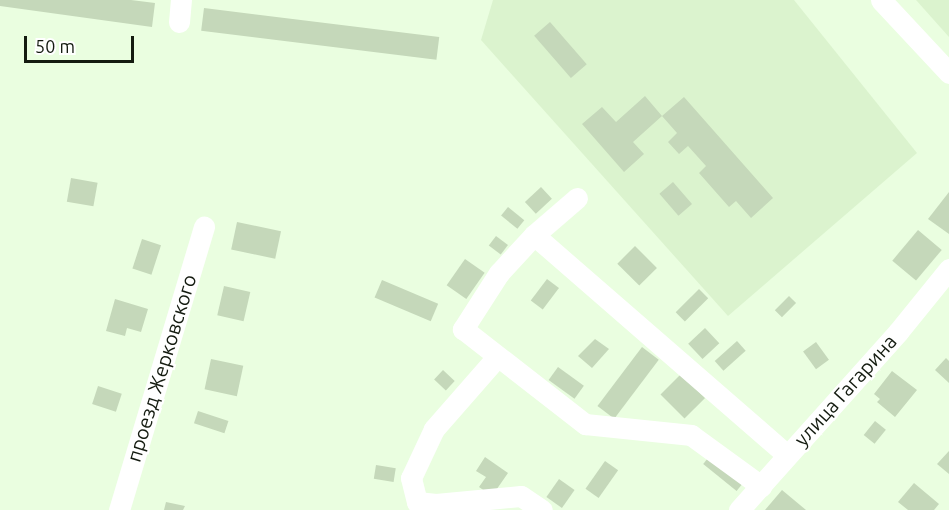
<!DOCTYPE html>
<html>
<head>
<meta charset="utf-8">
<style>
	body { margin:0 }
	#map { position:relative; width:949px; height:510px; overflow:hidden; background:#eafee0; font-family:Ubuntu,sans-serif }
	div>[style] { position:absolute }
	.built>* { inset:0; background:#dbf3ce }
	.building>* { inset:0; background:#c5d8ba; transform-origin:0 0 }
	.minor>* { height:21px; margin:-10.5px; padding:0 10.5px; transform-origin:10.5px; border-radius:10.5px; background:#fff }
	span { translate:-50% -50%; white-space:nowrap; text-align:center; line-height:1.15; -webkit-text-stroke:4.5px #fff; paint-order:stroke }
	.street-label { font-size:20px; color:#141b10 }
	.scale { position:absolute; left:24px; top:36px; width:110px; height:27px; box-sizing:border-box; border:3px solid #141b10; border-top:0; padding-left:8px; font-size:18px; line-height:21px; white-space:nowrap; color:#141b10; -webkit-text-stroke:4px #fff; paint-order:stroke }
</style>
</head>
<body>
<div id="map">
	<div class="built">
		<div style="clip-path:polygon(493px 0,794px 0,917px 153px,728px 316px,481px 40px)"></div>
		<div style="clip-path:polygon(916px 0,949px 0,949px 37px)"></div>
	</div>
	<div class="building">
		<div style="clip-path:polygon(0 0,131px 0,155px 3px,152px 27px,0 6px)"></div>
		<div style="left:204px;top:8px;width:237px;height:23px;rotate:7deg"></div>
		<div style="left:550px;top:22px;width:56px;height:21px;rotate:49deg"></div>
		<div style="clip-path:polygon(645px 96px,662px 116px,633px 142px,644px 154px,624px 172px,582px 124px,602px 107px,616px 122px)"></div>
		<div style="clip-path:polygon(684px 97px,773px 198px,751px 218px,736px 201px,729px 207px,699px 173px,706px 166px,688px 146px,679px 154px,668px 142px,677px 133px,662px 116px)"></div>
		<div style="left:71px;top:178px;width:27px;height:24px;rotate:10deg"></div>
		<div style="left:673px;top:182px;width:29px;height:18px;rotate:49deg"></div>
		<div style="left:541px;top:187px;width:16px;height:22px;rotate:47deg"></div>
		<div style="clip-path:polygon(949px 192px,949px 234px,928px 219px)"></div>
		<div style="left:508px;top:207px;width:21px;height:11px;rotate:39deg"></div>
		<div style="left:237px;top:222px;width:45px;height:28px;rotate:12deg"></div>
		<div style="left:918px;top:230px;width:31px;height:40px;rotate:40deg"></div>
		<div style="left:496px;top:236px;width:15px;height:12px;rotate:37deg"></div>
		<div style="left:142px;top:239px;width:20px;height:31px;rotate:18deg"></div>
		<div style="left:635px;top:246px;width:31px;height:25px;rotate:45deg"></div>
		<div style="left:465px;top:259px;width:24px;height:32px;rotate:35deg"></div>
		<div style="left:547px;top:279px;width:15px;height:27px;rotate:37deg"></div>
		<div style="left:382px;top:280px;width:61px;height:19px;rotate:23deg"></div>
		<div style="left:224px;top:286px;width:27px;height:30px;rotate:13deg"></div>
		<div style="left:699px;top:289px;width:13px;height:33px;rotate:45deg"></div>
		<div style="left:789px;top:296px;width:10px;height:20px;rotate:45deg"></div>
		<div style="clip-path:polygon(115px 299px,148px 309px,141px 332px,127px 328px,125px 336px,106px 331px)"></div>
		<div style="left:705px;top:328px;width:21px;height:23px;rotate:47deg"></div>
		<div style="clip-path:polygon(595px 339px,609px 349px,592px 368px,578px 356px)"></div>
		<div style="left:737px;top:341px;width:13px;height:30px;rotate:48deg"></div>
		<div style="left:816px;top:342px;width:22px;height:16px;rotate:54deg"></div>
		<div style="left:642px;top:347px;width:21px;height:74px;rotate:37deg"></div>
		<div style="clip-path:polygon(946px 358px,949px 361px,949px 383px,935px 370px)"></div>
		<div style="left:211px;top:359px;width:33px;height:31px;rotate:12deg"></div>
		<div style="left:558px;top:367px;width:32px;height:16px;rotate:36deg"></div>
		<div style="left:443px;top:370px;width:16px;height:13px;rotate:43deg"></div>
		<div style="clip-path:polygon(892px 371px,917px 390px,895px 417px,877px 402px,880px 399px,874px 394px)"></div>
		<div style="left:681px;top:374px;width:34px;height:29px;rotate:45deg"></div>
		<div style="left:98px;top:386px;width:25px;height:19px;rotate:18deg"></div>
		<div style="left:198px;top:411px;width:32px;height:13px;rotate:18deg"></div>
		<div style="left:875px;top:421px;width:14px;height:18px;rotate:39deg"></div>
		<div style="clip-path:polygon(949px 451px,949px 474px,937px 464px)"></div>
		<div style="left:712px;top:453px;width:43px;height:14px;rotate:39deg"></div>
		<div style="clip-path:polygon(485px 457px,508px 473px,492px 496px,479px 487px,486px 477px,476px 471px)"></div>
		<div style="left:605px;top:461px;width:16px;height:34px;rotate:35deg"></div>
		<div style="left:376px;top:465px;width:20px;height:14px;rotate:9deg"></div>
		<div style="left:559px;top:479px;width:19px;height:22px;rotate:35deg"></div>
		<div style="clip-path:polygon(914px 483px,939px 504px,934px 510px,908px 510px,898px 502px)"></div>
		<div style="clip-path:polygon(782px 490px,806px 510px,765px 510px)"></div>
		<div style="clip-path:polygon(166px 502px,185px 506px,183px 510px,164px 510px)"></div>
	</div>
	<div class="minor">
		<div style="left:881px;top:0;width:100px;rotate:47deg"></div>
		<div style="left:179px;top:22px;width:22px;rotate:-85deg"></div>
		<div style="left:577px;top:198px;width:57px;rotate:139.3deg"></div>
		<div style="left:534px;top:235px;width:52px;rotate:132.6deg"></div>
		<div style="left:499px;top:273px;width:67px;rotate:122.7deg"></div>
		<div style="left:463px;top:329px;width:155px;rotate:37.9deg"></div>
		<div style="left:585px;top:424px;width:107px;rotate:5.9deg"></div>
		<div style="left:691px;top:435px;width:87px;rotate:36.1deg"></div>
		<div style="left:534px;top:235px;width:334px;rotate:41deg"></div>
		<div style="left:497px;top:357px;width:96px;rotate:131.2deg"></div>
		<div style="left:434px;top:429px;width:54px;rotate:115.1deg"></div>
		<div style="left:411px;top:478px;width:25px;rotate:76deg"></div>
		<div style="left:417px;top:502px;width:19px;rotate:6deg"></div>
		<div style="left:436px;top:504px;width:85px;rotate:-5.4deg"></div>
		<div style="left:521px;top:496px;width:25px;rotate:34deg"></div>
		<div style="left:119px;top:510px;width:296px;rotate:-73.3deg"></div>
		<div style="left:739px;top:510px;width:239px;rotate:-48.2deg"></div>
		<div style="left:898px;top:332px;width:81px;rotate:-51deg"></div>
	</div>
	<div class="street-label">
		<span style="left:161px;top:368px;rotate:-73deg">проезд Жерковского</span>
		<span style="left:845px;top:390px;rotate:-48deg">улица Гагарина</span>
	</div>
	<div class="scale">50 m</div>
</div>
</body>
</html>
